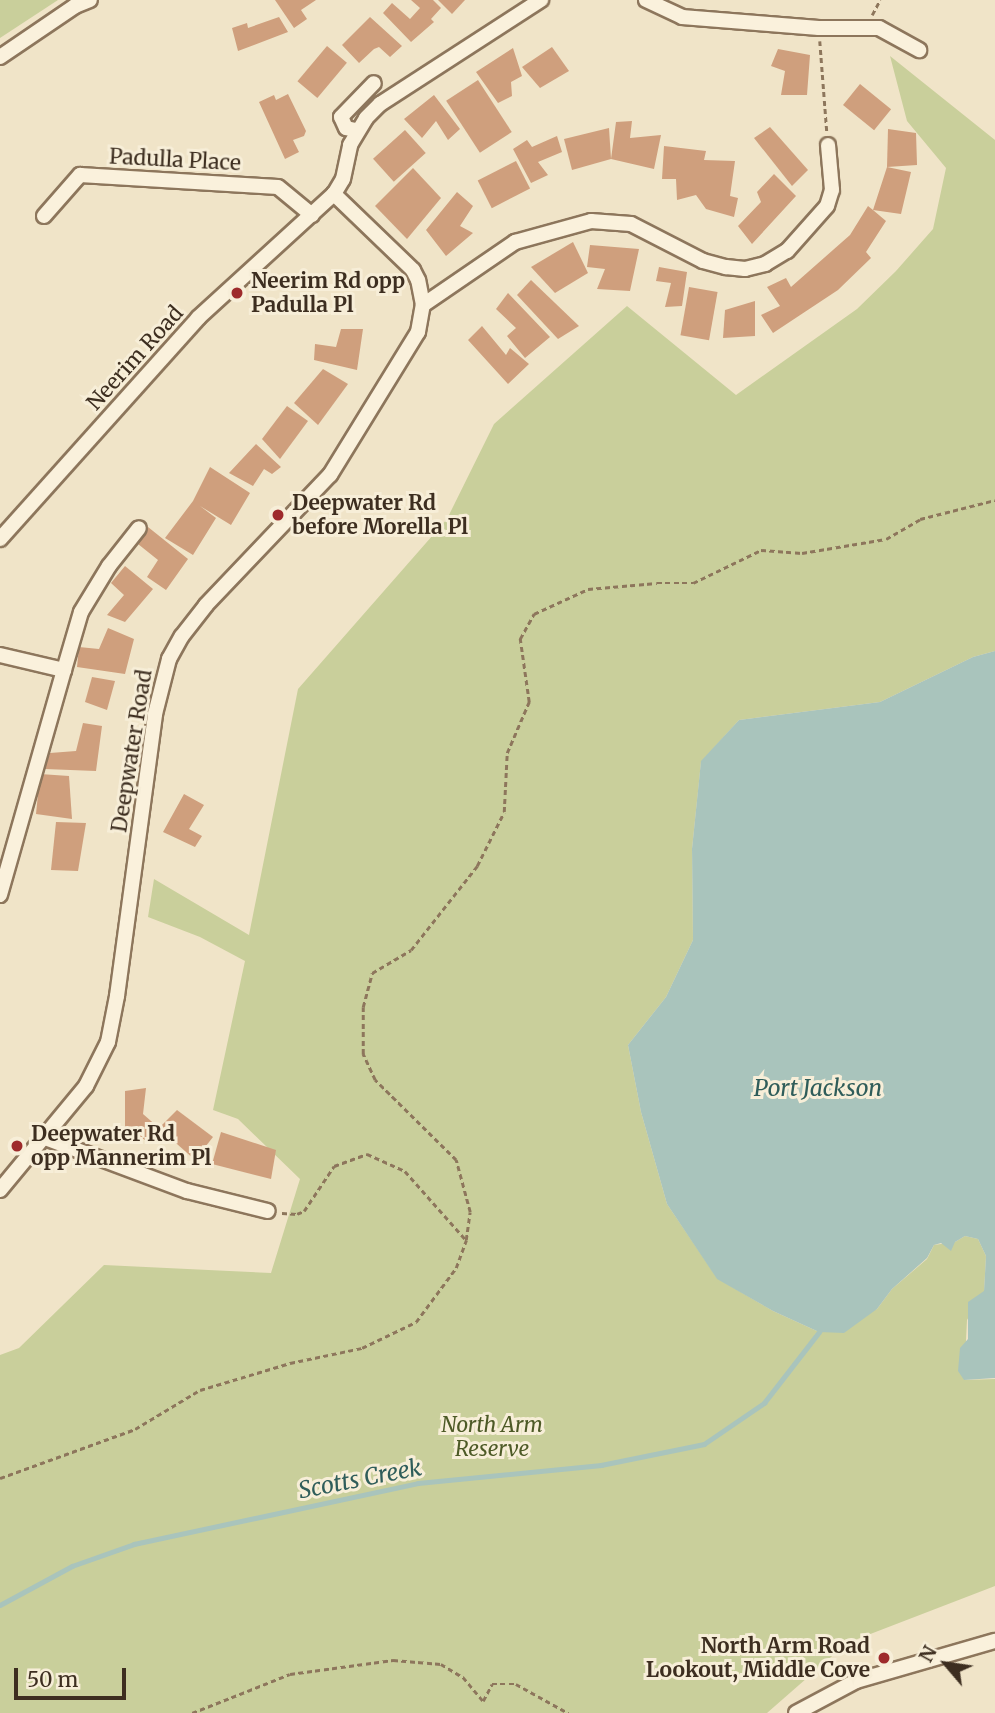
<!DOCTYPE html>
<html>
<head>
<meta charset="utf-8">
<style>
	body { margin:0 }
	#map { position:relative; width:995px; height:1713px; overflow:hidden; background:#f0e4c8; font-family:Merriweather,serif }
	div>[style] { position:absolute }
	.green>* { inset:0; background:#c9cf9b }
	.water>* { inset:0; background:#a9c4bc }
	.stream>* { height:4.5px; margin:-2.25px; padding:0 2.25px; transform-origin:2.25px; border-radius:2.25px; background:#a9c4bc }
	.building>* { inset:0; background:#cf9f7d; transform-origin:0 0 }
	.path>* { height:2.5px; margin-top:-1.25px; transform-origin:0; background:repeating-linear-gradient(90deg,#8d765c 0 5px,transparent 0 8.5px) }
	.roads { filter:drop-shadow(2px 0 #8d765c) drop-shadow(-2px 0 #8d765c) drop-shadow(0 2px #8d765c) drop-shadow(0 -2px #8d765c) }
	.minor>* { height:14px; margin:-7px; padding:0 7px; transform-origin:7px; border-radius:7px; background:#faf1dc }
	.dots>* { width:19px; height:19px; translate:-50% -50%; box-sizing:border-box; border:4px solid #f7eed8; border-radius:50% }
	span { translate:-50% -50%; white-space:nowrap; text-align:center; line-height:1.15; -webkit-text-stroke:6px #f7eed8; paint-order:stroke }
	.street-label { font-size:21px; color:#3d2e20 }
	.poi-label { font-size:21px; color:#3d2e20; font-weight:700 }
	.left { translate:0 -50%; text-align:left }
	.right { translate:-100% -50%; text-align:right }
	.park-label { font-size:21px; color:#4d5a26; font-style:italic }
	.water-label { font-size:23px; color:#2f5d5a; font-style:italic }
	.north { position:absolute; left:911px; top:1629px; width:70px; height:70px; -webkit-text-stroke:5px #f7eed8; paint-order:stroke; rotate:299deg; font-size:19px; font-weight:700; line-height:28px; text-align:center; color:#3d2e20 }
	.north::after { content:''; display:block; margin:auto; width:24px; height:32px; background:#3d2e20; clip-path:polygon(50% 0,100% 100%,50% 72%,0 100%) }
	.scale { position:absolute; left:14px; top:1668px; width:112px; height:32px; box-sizing:border-box; border:4px solid #3d2e20; border-top:0; padding-left:9px; font-size:21px; line-height:24px; white-space:nowrap; color:#3d2e20; -webkit-text-stroke:5px #f7eed8; paint-order:stroke }
</style>
</head>
<body>
<div id="map">
	<div class="green">
		<div style="clip-path:polygon(0 0,58px 0,0 38px)"></div>
		<div style="clip-path:polygon(890px 56px,995px 140px,995px 651px,973px 657px,880px 702px,739px 720px,701px 762px,692px 849px,693px 940px,666px 997px,628px 1045px,641px 1112px,667px 1204px,717px 1278px,773px 1311px,819px 1332px,877px 1309px,892px 1289px,927px 1259px,934px 1245px,955px 1242px,965px 1236px,978px 1239px,986px 1256px,984px 1292px,967px 1320px,964px 1380px,995px 1379px,995px 1586px,847px 1643px,767px 1713px,0 1713px,0 1355px,19px 1348px,104px 1265px,271px 1273px,300px 1179px,238px 1119px,213px 1110px,245px 961px,200px 937px,148px 917px,154px 879px,249px 935px,298px 689px,447px 519px,494px 424px,627px 306px,736px 395px,857px 309px,896px 271px,933px 229px,946px 168px,907px 121px)"></div>
	</div>
	<div class="water">
		<div style="clip-path:polygon(995px 651px,995px 1378px,964px 1380px,958px 1371px,960px 1348px,968px 1339px,968px 1302px,984px 1291px,986px 1256px,978px 1239px,965px 1236px,955px 1242px,951px 1251px,941px 1243px,934px 1245px,927px 1258px,892px 1289px,877px 1309px,844px 1333px,819px 1332px,773px 1311px,717px 1279px,667px 1204px,641px 1112px,628px 1045px,666px 997px,693px 940px,692px 849px,701px 761px,739px 720px,880px 702px,973px 657px)"></div>
	</div>
	<div class="stream">
		<div style="left:0;top:1605px;width:82px;rotate:-28.4deg"></div>
		<div style="left:72px;top:1566px;width:66px;rotate:-19.5deg"></div>
		<div style="left:134px;top:1544px;width:290px;rotate:-12.1deg"></div>
		<div style="left:418px;top:1483px;width:184px;rotate:-5.6deg"></div>
		<div style="left:601px;top:1465px;width:105px;rotate:-11.5deg"></div>
		<div style="left:704px;top:1444px;width:73px;rotate:-34.3deg"></div>
		<div style="left:764px;top:1403px;width:90px;rotate:-52.2deg"></div>
	</div>
	<div class="building">
		<div style="clip-path:polygon(275px 0,316px 0,301px 10px,307px 19px,294px 28px)"></div>
		<div style="clip-path:polygon(411px 0,433px 0,441px 8px,431px 19px,434px 22px,411px 42px,383px 13px,392px 3px,410px 19px,420px 8px)"></div>
		<div style="clip-path:polygon(438px 0,465px 0,452px 14px)"></div>
		<div style="clip-path:polygon(279px 17px,288px 32px,238px 51px,232px 28px,247px 23px,248px 28px)"></div>
		<div style="clip-path:polygon(370px 17px,402px 46px,390px 57px,379px 47px,374px 49px,359px 63px,342px 45px)"></div>
		<div style="left:327px;top:46px;width:26px;height:46px;rotate:40deg"></div>
		<div style="clip-path:polygon(552px 47px,569px 71px,540px 88px,522px 67px)"></div>
		<div style="clip-path:polygon(513px 48px,522px 76px,511px 82px,512px 96px,498px 103px,476px 72px)"></div>
		<div style="clip-path:polygon(778px 49px,810px 55px,807px 95px,781px 95px,785px 71px,771px 66px)"></div>
		<div style="left:478px;top:80px;width:62px;height:38px;rotate:57deg"></div>
		<div style="left:860px;top:84px;width:40px;height:27px;rotate:39deg"></div>
		<div style="clip-path:polygon(288px 94px,306px 131px,304px 136px,293px 140px,299px 152px,285px 159px,259px 102px,274px 95px,276px 100px)"></div>
		<div style="clip-path:polygon(434px 95px,460px 129px,448px 140px,436px 121px,422px 138px,404px 119px)"></div>
		<div style="clip-path:polygon(632px 121px,630px 138px,661px 135px,654px 169px,611px 159px,616px 122px)"></div>
		<div style="clip-path:polygon(770px 127px,808px 170px,792px 186px,754px 138px)"></div>
		<div style="clip-path:polygon(609px 128px,611px 159px,572px 170px,564px 139px)"></div>
		<div style="clip-path:polygon(888px 129px,916px 133px,917px 165px,887px 167px)"></div>
		<div style="left:405px;top:130px;width:31px;height:43px;rotate:48deg"></div>
		<div style="clip-path:polygon(557px 136px,562px 152px,538px 162px,548px 175px,531px 183px,513px 149px,527px 140px,532px 147px)"></div>
		<div style="clip-path:polygon(664px 146px,706px 151px,704px 160px,735px 161px,730px 196px,738px 198px,734px 217px,706px 209px,696px 195px,677px 200px,676px 179px,662px 179px)"></div>
		<div style="left:516px;top:161px;width:31px;height:43px;rotate:63deg"></div>
		<div style="clip-path:polygon(887px 167px,911px 172px,901px 214px,873px 210px,886px 221px,866px 252px,871px 258px,838px 290px,773px 333px,761px 315px,780px 306px,767px 287px,786px 278px,791px 287px,850px 235px,868px 206px,873px 210px)"></div>
		<div style="clip-path:polygon(413px 168px,441px 198px,407px 239px,375px 206px)"></div>
		<div style="clip-path:polygon(774px 174px,796px 196px,752px 244px,738px 226px,761px 202px,757px 192px)"></div>
		<div style="clip-path:polygon(457px 192px,473px 206px,460px 226px,473px 233px,446px 256px,426px 230px)"></div>
		<div style="clip-path:polygon(573px 242px,588px 273px,555px 293px,531px 267px)"></div>
		<div style="clip-path:polygon(590px 245px,639px 249px,630px 291px,597px 289px,605px 269px,587px 267px)"></div>
		<div style="clip-path:polygon(659px 267px,687px 272px,682px 306px,665px 307px,671px 283px,656px 281px)"></div>
		<div style="clip-path:polygon(531px 280px,579px 326px,558px 339px,517px 295px)"></div>
		<div style="left:689px;top:287px;width:29px;height:49px;rotate:10deg"></div>
		<div style="clip-path:polygon(508px 293px,550px 337px,525px 358px,507px 336px,516px 328px,496px 309px)"></div>
		<div style="clip-path:polygon(755px 301px,755px 336px,723px 338px,725px 310px)"></div>
		<div style="clip-path:polygon(482px 326px,506px 355px,510px 348px,529px 364px,508px 384px,468px 340px)"></div>
		<div style="clip-path:polygon(341px 329px,363px 329px,357px 370px,314px 360px,315px 344px,336px 347px)"></div>
		<div style="clip-path:polygon(323px 369px,348px 384px,318px 425px,294px 403px)"></div>
		<div style="clip-path:polygon(287px 406px,308px 421px,280px 459px,262px 439px)"></div>
		<div style="clip-path:polygon(256px 444px,281px 467px,272px 474px,264px 469px,253px 486px,229px 473px)"></div>
		<div style="clip-path:polygon(210px 467px,250px 493px,231px 525px,200px 506px,216px 518px,193px 555px,165px 538px,193px 501px)"></div>
		<div style="clip-path:polygon(148px 527px,188px 559px,166px 590px,147px 577px,158px 560px,138px 544px)"></div>
		<div style="clip-path:polygon(125px 566px,153px 589px,125px 622px,107px 615px,124px 595px,111px 583px)"></div>
		<div style="clip-path:polygon(108px 628px,134px 639px,125px 674px,77px 667px,79px 647px,99px 649px)"></div>
		<div style="clip-path:polygon(92px 677px,115px 681px,107px 710px,85px 702px)"></div>
		<div style="clip-path:polygon(83px 723px,102px 726px,96px 771px,45px 769px,50px 753px,76px 751px)"></div>
		<div style="clip-path:polygon(40px 774px,69px 776px,72px 819px,36px 814px)"></div>
		<div style="clip-path:polygon(184px 794px,204px 805px,189px 829px,202px 836px,195px 847px,163px 832px)"></div>
		<div style="clip-path:polygon(56px 822px,86px 823px,78px 871px,51px 870px)"></div>
		<div style="clip-path:polygon(146px 1088px,143px 1114px,159px 1128px,148px 1142px,125px 1127px,125px 1091px)"></div>
		<div style="clip-path:polygon(177px 1110px,213px 1137px,195px 1160px,159px 1128px)"></div>
		<div style="clip-path:polygon(221px 1132px,276px 1150px,271px 1179px,212px 1164px)"></div>
	</div>
	<div class="path">
		<div style="left:872px;top:15px;width:17px;rotate:-62deg"></div>
		<div style="left:820px;top:41px;width:91px;rotate:85.6deg"></div>
		<div style="left:282px;top:1213px;width:15px;rotate:4deg"></div>
		<div style="left:297px;top:1214px;width:8px;rotate:-23deg"></div>
		<div style="left:304px;top:1211px;width:54px;rotate:-56.3deg"></div>
		<div style="left:334px;top:1166px;width:35px;rotate:-20deg"></div>
		<div style="left:367px;top:1154px;width:42px;rotate:24.1deg"></div>
		<div style="left:405px;top:1171px;width:92px;rotate:48.5deg"></div>
		<div style="left:0;top:1478px;width:144px;rotate:-19.9deg"></div>
		<div style="left:135px;top:1429px;width:76px;rotate:-31deg"></div>
		<div style="left:200px;top:1390px;width:94px;rotate:-16.7deg"></div>
		<div style="left:290px;top:1363px;width:74px;rotate:-11.8deg"></div>
		<div style="left:362px;top:1348px;width:60px;rotate:-25.7deg"></div>
		<div style="left:416px;top:1322px;width:67px;rotate:-53.5deg"></div>
		<div style="left:456px;top:1268px;width:30px;rotate:-70deg"></div>
		<div style="left:466px;top:1240px;width:28px;rotate:-82deg"></div>
		<div style="left:470px;top:1212px;width:54px;rotate:-105.1deg"></div>
		<div style="left:456px;top:1160px;width:114px;rotate:-135.4deg"></div>
		<div style="left:375px;top:1080px;width:29px;rotate:-115deg"></div>
		<div style="left:363px;top:1054px;width:47px;rotate:-90deg"></div>
		<div style="left:363px;top:1007px;width:35px;rotate:-75deg"></div>
		<div style="left:372px;top:973px;width:45px;rotate:-30.5deg"></div>
		<div style="left:411px;top:950px;width:107px;rotate:-51.8deg"></div>
		<div style="left:477px;top:866px;width:60px;rotate:-63.4deg"></div>
		<div style="left:504px;top:812px;width:59px;rotate:-87.1deg"></div>
		<div style="left:507px;top:753px;width:56px;rotate:-66.7deg"></div>
		<div style="left:529px;top:702px;width:64px;rotate:-98.1deg"></div>
		<div style="left:520px;top:639px;width:29px;rotate:-61deg"></div>
		<div style="left:534px;top:614px;width:60px;rotate:-24.8deg"></div>
		<div style="left:588px;top:589px;width:69px;rotate:-5deg"></div>
		<div style="left:657px;top:583px;width:36px"></div>
		<div style="left:693px;top:583px;width:76px;rotate:-25.9deg"></div>
		<div style="left:761px;top:550px;width:41px;rotate:4.2deg"></div>
		<div style="left:802px;top:553px;width:85px;rotate:-9.5deg"></div>
		<div style="left:886px;top:539px;width:39px;rotate:-30deg"></div>
		<div style="left:920px;top:519px;width:77px;rotate:-14.2deg"></div>
		<div style="left:192px;top:1713px;width:105px;rotate:-21.7deg"></div>
		<div style="left:290px;top:1674px;width:104px;rotate:-7.7deg"></div>
		<div style="left:393px;top:1660px;width:48px;rotate:4.8deg"></div>
		<div style="left:441px;top:1664px;width:26px;rotate:31deg"></div>
		<div style="left:463px;top:1677px;width:31px;rotate:50deg"></div>
		<div style="left:483px;top:1701px;width:19px;rotate:-62deg"></div>
		<div style="left:492px;top:1684px;width:24px"></div>
		<div style="left:516px;top:1684px;width:60px;rotate:29.1deg"></div>
	</div>
	<div class="roads">
		<div class="minor">
			<div style="left:646px;top:0;width:40px;rotate:25deg"></div>
			<div style="left:682px;top:17px;width:137px;rotate:4.6deg"></div>
			<div style="left:819px;top:28px;width:60px"></div>
			<div style="left:879px;top:28px;width:46px;rotate:28.8deg"></div>
			<div style="left:0;top:57px;width:91px;rotate:-34.2deg"></div>
			<div style="left:75px;top:6px;width:16px;rotate:-22deg"></div>
			<div style="left:356px;top:130px;width:10px;rotate:-169deg"></div>
			<div style="left:346px;top:128px;width:12px;rotate:-114deg"></div>
			<div style="left:341px;top:117px;width:47px;rotate:-45.9deg"></div>
			<div style="left:44px;top:216px;width:55px;rotate:-48.7deg"></div>
			<div style="left:80px;top:175px;width:198px;rotate:3.5deg"></div>
			<div style="left:278px;top:187px;width:44px;rotate:39.5deg"></div>
			<div style="left:423px;top:305px;width:112px;rotate:-34.4deg"></div>
			<div style="left:515px;top:242px;width:79px;rotate:-15.4deg"></div>
			<div style="left:591px;top:221px;width:40px;rotate:4.3deg"></div>
			<div style="left:631px;top:224px;width:81px;rotate:27.2deg"></div>
			<div style="left:703px;top:261px;width:24px;rotate:15deg"></div>
			<div style="left:726px;top:267px;width:19px;rotate:6deg"></div>
			<div style="left:745px;top:269px;width:21px;rotate:-14deg"></div>
			<div style="left:765px;top:264px;width:26px;rotate:-31deg"></div>
			<div style="left:787px;top:251px;width:60px;rotate:-48.4deg"></div>
			<div style="left:827px;top:206px;width:17px;rotate:-73deg"></div>
			<div style="left:832px;top:190px;width:45px;rotate:-95.1deg"></div>
			<div style="left:0;top:539px;width:297px;rotate:-48.1deg"></div>
			<div style="left:198px;top:318px;width:184px;rotate:-42.4deg"></div>
			<div style="left:334px;top:194px;width:17px;rotate:-59deg"></div>
			<div style="left:343px;top:179px;width:35px;rotate:-78deg"></div>
			<div style="left:350px;top:145px;width:31px;rotate:-59deg"></div>
			<div style="left:366px;top:118px;width:20px;rotate:-45deg"></div>
			<div style="left:380px;top:104px;width:192px;rotate:-32.9deg"></div>
			<div style="left:0;top:655px;width:66px;rotate:13.2deg"></div>
			<div style="left:64px;top:670px;width:234px;rotate:105.9deg"></div>
			<div style="left:64px;top:670px;width:60px;rotate:-73.7deg"></div>
			<div style="left:81px;top:612px;width:54px;rotate:-58.7deg"></div>
			<div style="left:109px;top:566px;width:48px;rotate:-51.7deg"></div>
			<div style="left:45px;top:1138px;width:152px;rotate:20.5deg"></div>
			<div style="left:187px;top:1191px;width:83px;rotate:13.9deg"></div>
			<div style="left:0;top:1190px;width:135px;rotate:-50.4deg"></div>
			<div style="left:86px;top:1086px;width:49px;rotate:-63.4deg"></div>
			<div style="left:108px;top:1042px;width:47px;rotate:-78.9deg"></div>
			<div style="left:117px;top:996px;width:285px;rotate:-82.3deg"></div>
			<div style="left:155px;top:714px;width:57px;rotate:-75.7deg"></div>
			<div style="left:169px;top:659px;width:26px;rotate:-61deg"></div>
			<div style="left:182px;top:636px;width:39px;rotate:-52deg"></div>
			<div style="left:206px;top:605px;width:180px;rotate:-46.4deg"></div>
			<div style="left:330px;top:475px;width:168px;rotate:-58.4deg"></div>
			<div style="left:418px;top:332px;width:27px;rotate:-80deg"></div>
			<div style="left:423px;top:305px;width:25px;rotate:-101deg"></div>
			<div style="left:418px;top:280px;width:11px;rotate:-117deg"></div>
			<div style="left:413px;top:270px;width:110px;rotate:-136.1deg"></div>
			<div style="left:796px;top:1713px;width:68px;rotate:-28.1deg"></div>
			<div style="left:856px;top:1681px;width:145px;rotate:-16.1deg"></div>
		</div>
	</div>
	<div class="dots">
		<div style="left:237px;top:293px;background:#9e2a2b"></div>
		<div style="left:278px;top:515px;background:#9e2a2b"></div>
		<div style="left:17px;top:1146px;background:#9e2a2b"></div>
		<div style="left:884px;top:1658px;background:#9e2a2b"></div>
	</div>
	<div class="street-label">
		<span style="left:175px;top:160px;rotate:3deg">Padulla Place</span>
		<span style="left:135px;top:358px;rotate:-48deg">Neerim Road</span>
		<span style="left:132px;top:751px;rotate:-81deg">Deepwater Road</span>
	</div>
	<div class="poi-label">
		<span class="left" style="left:251px;top:293px">Neerim Rd opp<br>Padulla Pl</span>
		<span class="left" style="left:292px;top:515px">Deepwater Rd<br>before Morella Pl</span>
		<span class="left" style="left:31px;top:1146px">Deepwater Rd<br>opp Mannerim Pl</span>
		<span class="right" style="left:870px;top:1658px">North Arm Road<br>Lookout, Middle Cove</span>
	</div>
	<div class="park-label">
		<span style="left:492px;top:1437px">North Arm<br>Reserve</span>
	</div>
	<div class="water-label">
		<span style="left:818px;top:1088px">Port Jackson</span>
		<span style="left:360px;top:1479px;rotate:-11deg">Scotts Creek</span>
	</div>
	<div class="north">N</div>
	<div class="scale">50 m</div>
</div>
</body>
</html>
